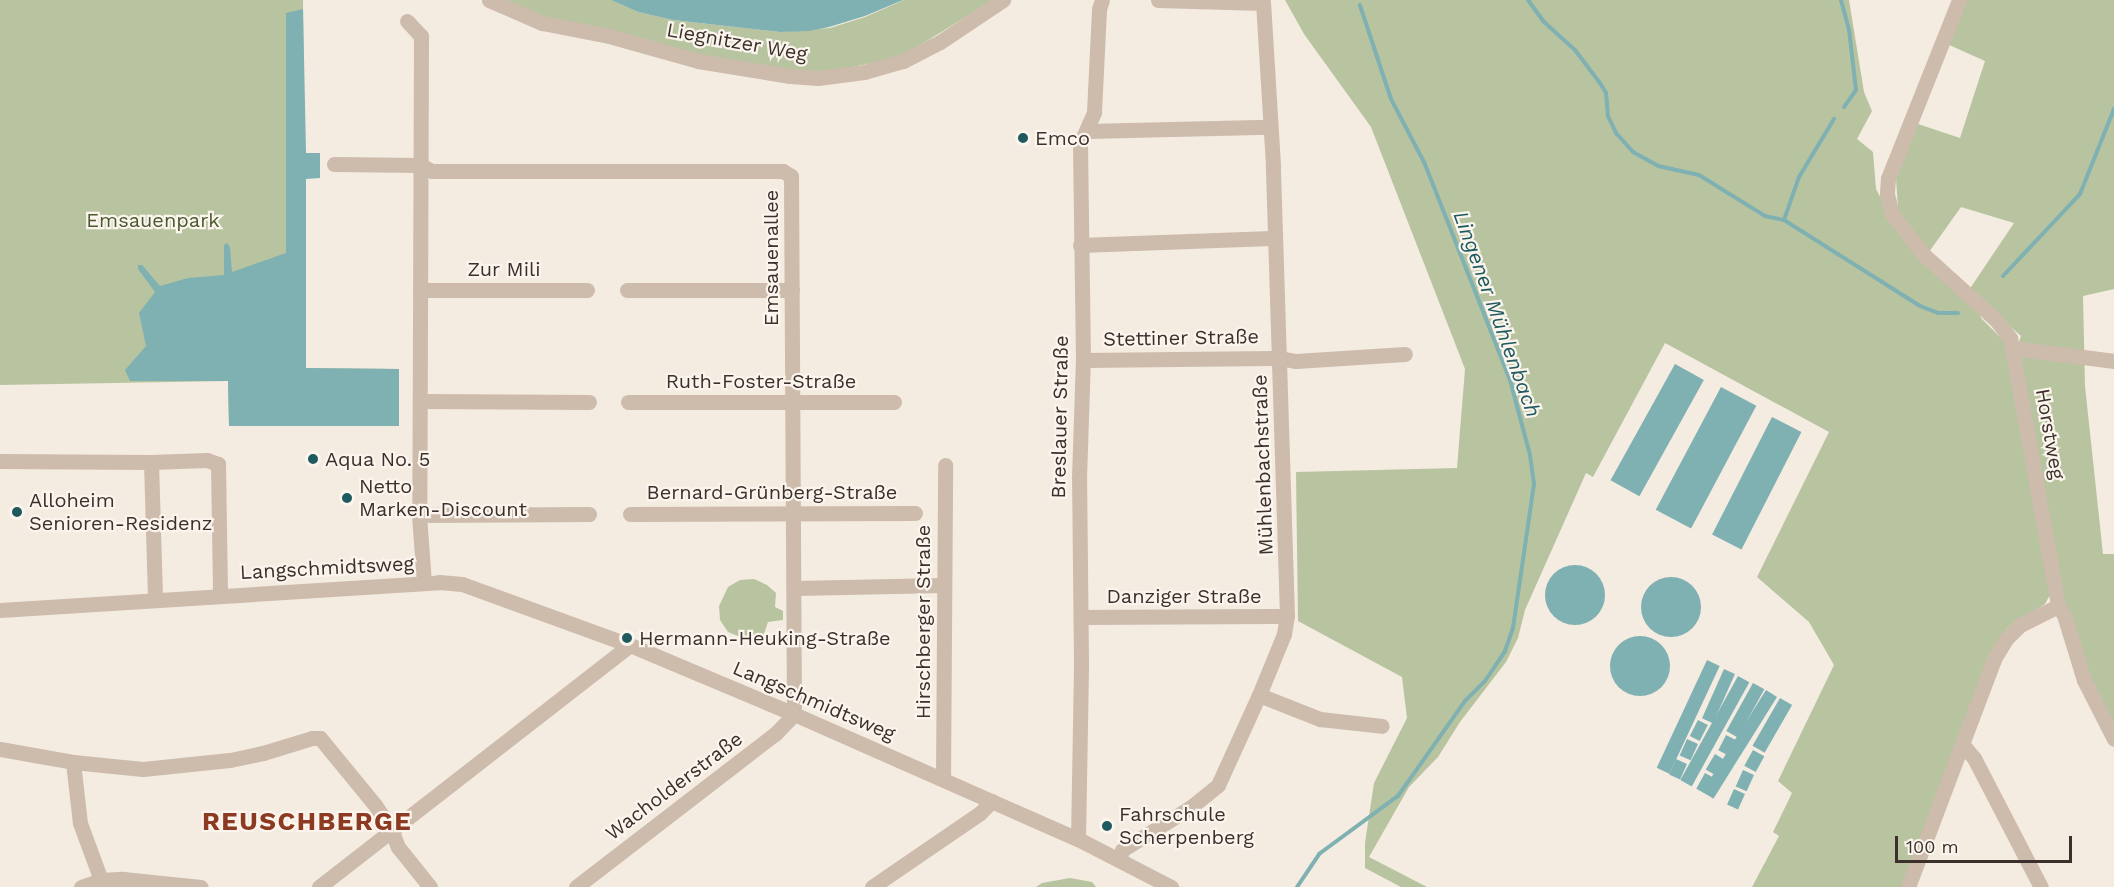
<!DOCTYPE html>
<html>
<head>
<meta charset="utf-8">
<style>
	body { margin:0 }
	#map { position:relative; width:2114px; height:887px; overflow:hidden; background:#f4ebe1; font-family:"Work Sans",sans-serif }
	div>[style] { position:absolute }
	.green>* { inset:0; background:#b8c4a0 }
	.water>* { inset:0; background:#7fb0b2; transform-origin:0 0 }
	.round { border-radius:50% }
	.stream>* { height:4px; margin:-2px; padding:0 2px; transform-origin:2px; border-radius:2px; background:#7fb0b2 }
	.minor>* { height:15px; margin:-7.5px; padding:0 7.5px; transform-origin:7.5px; border-radius:7.5px; background:#cdbbac }
	.dots>* { width:16px; height:16px; translate:-50% -50%; box-sizing:border-box; border:3px solid #fbf5ee; border-radius:50% }
	span { translate:-50% -50%; white-space:nowrap; text-align:center; line-height:1.15; -webkit-text-stroke:4.5px #fbf5ee; paint-order:stroke }
	.street-label { font-size:20px; color:#3b302b }
	.poi-label { font-size:20px; color:#3b302b }
	.left { translate:0 -50%; text-align:left }
	.park-label { font-size:20px; color:#4a5a2e }
	.water-label { font-size:21px; color:#1f5a5e; font-style:italic }
	.district-label { font-size:26px; color:#8c3b22; font-weight:700; letter-spacing:1.5px }
	.scale { position:absolute; left:1895px; top:836px; width:177px; height:27px; box-sizing:border-box; border:3px solid #3b302b; border-top:0; padding-left:8px; font-size:18px; line-height:21px; white-space:nowrap; color:#3b302b; -webkit-text-stroke:4px #fbf5ee; paint-order:stroke }
</style>
</head>
<body>
<div id="map">
	<div class="green">
		<div style="clip-path:polygon(0 0,303px 0,306px 368px,399px 369px,399px 426px,229px 426px,228px 381px,0 385px)"></div>
		<div style="clip-path:polygon(506px 0,611px 0,638px 12px,673px 20px,780px 32px,830px 28px,865px 17px,904px 0,993px 0,901px 57px,818px 74px,701px 58px,549px 21px)"></div>
		<div style="clip-path:polygon(evenodd,1285px 0,1849px 0,1864px 92px,1872px 111px,1857px 139px,1873px 152px,1876px 189px,1887px 210px,1898px 207px,1896px 179px,1918px 124px,1960px 138px,1985px 61px,1947px 44px,1966px 0,2114px 0,2114px 289px,2083px 296px,2085px 386px,2103px 554px,2114px 554px,2114px 730px,2089px 680px,2064px 604px,2016px 349px,2021px 336px,1970px 291px,1981px 318px,2006px 343px,2051px 593px,2045px 604px,2007px 628px,1910px 887px,1752px 887px,1779px 836px,1773px 832px,1792px 793px,1778px 781px,1834px 665px,1809px 622px,1757px 577px,1829px 432px,1665px 343px,1593px 477px,1586px 473px,1525px 610px,1518px 638px,1506px 662px,1460px 722px,1438px 757px,1409px 787px,1369px 857px,1427px 887px,1401px 887px,1365px 868px,1365px 843px,1374px 783px,1407px 718px,1402px 677px,1298px 621px,1296px 472px,1457px 468px,1465px 369px,1371px 127px,1304px 34px,1285px 0,1961px 207px,2014px 223px,1969px 290px,1929px 252px,1961px 207px)"></div>
		<div style="clip-path:polygon(754px 579px,767px 585px,776px 593px,775px 607px,783px 611px,783px 620px,768px 622px,763px 637px,748px 640px,728px 632px,720px 620px,719px 606px,728px 587px,740px 580px)"></div>
		<div style="clip-path:polygon(1070px 878px,1092px 882px,1096px 887px,1036px 887px,1042px 883px)"></div>
	</div>
	<div class="water">
		<div style="clip-path:polygon(611px 0,903px 0,865px 16px,829px 27px,809px 31px,780px 32px,673px 20px,638px 12px)"></div>
		<div style="clip-path:polygon(303px 9px,306px 153px,320px 153px,320px 178px,306px 179px,306px 368px,399px 369px,399px 426px,229px 426px,228px 381px,130px 381px,125px 370px,146px 346px,139px 313px,155px 292px,138px 269px,138px 265px,142px 265px,160px 286px,188px 278px,224px 275px,224px 245px,227px 243px,230px 247px,232px 272px,286px 253px,286px 13px)"></div>
		<div style="left:1675px;top:364px;width:33px;height:133px;rotate:29deg"></div>
		<div style="left:1721px;top:387px;width:40px;height:139px;rotate:28deg"></div>
		<div style="left:1772px;top:417px;width:33px;height:132px;rotate:27deg"></div>
		<div class="round" style="left:1545px;top:565px;width:60px;height:60px"></div>
		<div class="round" style="left:1641px;top:577px;width:60px;height:60px"></div>
		<div class="round" style="left:1610px;top:636px;width:60px;height:60px"></div>
		<div style="left:1707px;top:660px;width:14px;height:119px;rotate:25deg"></div>
		<div style="left:1724px;top:669px;width:12px;height:54px;rotate:24deg"></div>
		<div style="left:1738px;top:676px;width:13px;height:119px;rotate:29deg"></div>
		<div style="left:1753px;top:683px;width:13px;height:55px;rotate:29deg"></div>
		<div style="left:1766px;top:690px;width:13px;height:120px;rotate:32deg"></div>
		<div style="left:1780px;top:698px;width:14px;height:55px;rotate:30deg"></div>
		<div style="left:1698px;top:720px;width:11px;height:18px;rotate:27deg"></div>
		<div style="left:1726px;top:735px;width:11px;height:17px;rotate:27deg"></div>
		<div style="left:1687px;top:739px;width:12px;height:18px;rotate:24deg"></div>
		<div style="left:1753px;top:750px;width:13px;height:18px;rotate:29deg"></div>
		<div style="left:1715px;top:754px;width:12px;height:18px;rotate:31deg"></div>
		<div style="left:1676px;top:759px;width:12px;height:17px;rotate:24deg"></div>
		<div style="left:1743px;top:770px;width:12px;height:18px;rotate:24deg"></div>
		<div style="left:1705px;top:773px;width:13px;height:18px;rotate:29deg"></div>
		<div style="left:1734px;top:789px;width:12px;height:17px;rotate:24deg"></div>
	</div>
	<div class="stream">
		<div style="left:1528px;top:0;width:26px;rotate:54deg"></div>
		<div style="left:1543px;top:21px;width:43px;rotate:42.2deg"></div>
		<div style="left:1575px;top:50px;width:41px;rotate:52.9deg"></div>
		<div style="left:1600px;top:83px;width:12px;rotate:59deg"></div>
		<div style="left:1606px;top:93px;width:23px;rotate:85deg"></div>
		<div style="left:1608px;top:116px;width:19px;rotate:65deg"></div>
		<div style="left:1616px;top:133px;width:25px;rotate:48deg"></div>
		<div style="left:1633px;top:152px;width:29px;rotate:29deg"></div>
		<div style="left:1658px;top:166px;width:42px;rotate:12.4deg"></div>
		<div style="left:1699px;top:175px;width:78px;rotate:31.8deg"></div>
		<div style="left:1765px;top:216px;width:19px;rotate:12deg"></div>
		<div style="left:1784px;top:220px;width:161px;rotate:32.3deg"></div>
		<div style="left:1920px;top:306px;width:19px;rotate:21deg"></div>
		<div style="left:1938px;top:313px;width:20px"></div>
		<div style="left:1841px;top:0;width:30px;rotate:75deg"></div>
		<div style="left:1849px;top:29px;width:61px;rotate:83.5deg"></div>
		<div style="left:1856px;top:90px;width:21px;rotate:125deg"></div>
		<div style="left:1784px;top:220px;width:46px;rotate:-70.8deg"></div>
		<div style="left:1799px;top:177px;width:68px;rotate:-58.9deg"></div>
		<div style="left:2003px;top:276px;width:112px;rotate:-46.8deg"></div>
		<div style="left:2080px;top:194px;width:92px;rotate:-68.2deg"></div>
		<div style="left:1297px;top:887px;width:40px;rotate:-56deg"></div>
		<div style="left:1319px;top:854px;width:98px;rotate:-36.3deg"></div>
		<div style="left:1398px;top:796px;width:116px;rotate:-54.8deg"></div>
		<div style="left:1465px;top:701px;width:28px;rotate:-45deg"></div>
		<div style="left:1485px;top:681px;width:36px;rotate:-56deg"></div>
		<div style="left:1505px;top:651px;width:24px;rotate:-71deg"></div>
		<div style="left:1513px;top:628px;width:146px;rotate:-81.7deg"></div>
		<div style="left:1534px;top:484px;width:29px;rotate:-98deg"></div>
		<div style="left:1530px;top:455px;width:78px;rotate:-104.9deg"></div>
		<div style="left:1510px;top:380px;width:232px;rotate:-111.5deg"></div>
		<div style="left:1425px;top:164px;width:73px;rotate:-117.6deg"></div>
		<div style="left:1391px;top:99px;width:99px;rotate:-108.3deg"></div>
	</div>
	<div class="minor">
		<div style="left:489px;top:0;width:58px;rotate:23.5deg"></div>
		<div style="left:542px;top:23px;width:68px;rotate:11deg"></div>
		<div style="left:609px;top:36px;width:92px;rotate:15.7deg"></div>
		<div style="left:698px;top:61px;width:93px;rotate:9.3deg"></div>
		<div style="left:790px;top:76px;width:28px;rotate:4deg"></div>
		<div style="left:818px;top:78px;width:46px;rotate:-7.4deg"></div>
		<div style="left:864px;top:72px;width:41px;rotate:-15.8deg"></div>
		<div style="left:903px;top:61px;width:42px;rotate:-27.2deg"></div>
		<div style="left:940px;top:42px;width:76px;rotate:-33.7deg"></div>
		<div style="left:1959px;top:0;width:192px;rotate:111.7deg"></div>
		<div style="left:1888px;top:178px;width:16px;rotate:94deg"></div>
		<div style="left:1887px;top:194px;width:21px;rotate:76deg"></div>
		<div style="left:1892px;top:214px;width:52px;rotate:52deg"></div>
		<div style="left:1924px;top:255px;width:97px;rotate:42.1deg"></div>
		<div style="left:1996px;top:320px;width:23px;rotate:52deg"></div>
		<div style="left:2010px;top:338px;width:272px;rotate:79.8deg"></div>
		<div style="left:2058px;top:606px;width:11px;rotate:56deg"></div>
		<div style="left:2064px;top:615px;width:68px;rotate:72.9deg"></div>
		<div style="left:2084px;top:680px;width:66px;rotate:63deg"></div>
		<div style="left:407px;top:21px;width:21px;rotate:47deg"></div>
		<div style="left:421px;top:36px;width:479px;rotate:90.2deg"></div>
		<div style="left:419px;top:515px;width:68px;rotate:85.8deg"></div>
		<div style="left:1087px;top:131px;width:182px;rotate:-1.3deg"></div>
		<div style="left:334px;top:164px;width:86px;rotate:0.7deg"></div>
		<div style="left:420px;top:165px;width:13px;rotate:27deg"></div>
		<div style="left:432px;top:171px;width:351px"></div>
		<div style="left:783px;top:171px;width:9px;rotate:32deg"></div>
		<div style="left:791px;top:176px;width:538px;rotate:89.68deg"></div>
		<div style="left:1080px;top:245px;width:195px;rotate:-2.1deg"></div>
		<div style="left:420px;top:290px;width:167px"></div>
		<div style="left:627px;top:290px;width:165px"></div>
		<div style="left:2013px;top:348px;width:102px;rotate:7.3deg"></div>
		<div style="left:1083px;top:360px;width:197px;rotate:-0.6deg"></div>
		<div style="left:1280px;top:358px;width:16px;rotate:11deg"></div>
		<div style="left:1296px;top:361px;width:109px;rotate:-3.7deg"></div>
		<div style="left:420px;top:401px;width:169px;rotate:0.3deg"></div>
		<div style="left:628px;top:402px;width:266px"></div>
		<div style="left:0;top:461px;width:151px;rotate:0.4deg"></div>
		<div style="left:151px;top:462px;width:138px;rotate:88.3deg"></div>
		<div style="left:151px;top:462px;width:56px;rotate:-2deg"></div>
		<div style="left:207px;top:460px;width:12px;rotate:20deg"></div>
		<div style="left:218px;top:464px;width:132px;rotate:89.1deg"></div>
		<div style="left:630px;top:514px;width:285px;rotate:-0.2deg"></div>
		<div style="left:419px;top:515px;width:170px;rotate:-0.3deg"></div>
		<div style="left:795px;top:588px;width:148px;rotate:-1.2deg"></div>
		<div style="left:0;top:610px;width:440px;rotate:-3.6deg"></div>
		<div style="left:439px;top:582px;width:23px;rotate:5deg"></div>
		<div style="left:462px;top:584px;width:179px;rotate:20deg"></div>
		<div style="left:630px;top:645px;width:178px;rotate:22.8deg"></div>
		<div style="left:794px;top:714px;width:310px;rotate:23.8deg"></div>
		<div style="left:1078px;top:839px;width:105px;rotate:27.3deg"></div>
		<div style="left:1081px;top:617px;width:206px;rotate:-0.3deg"></div>
		<div style="left:1259px;top:695px;width:66px;rotate:21.5deg"></div>
		<div style="left:1320px;top:719px;width:62px;rotate:6.4deg"></div>
		<div style="left:1963px;top:745px;width:17px;rotate:50deg"></div>
		<div style="left:1974px;top:758px;width:145px;rotate:62.6deg"></div>
		<div style="left:0;top:749px;width:74px;rotate:10.1deg"></div>
		<div style="left:73px;top:762px;width:70px;rotate:5.7deg"></div>
		<div style="left:143px;top:769px;width:87px;rotate:-5.9deg"></div>
		<div style="left:230px;top:760px;width:34px;rotate:-12deg"></div>
		<div style="left:263px;top:753px;width:51px;rotate:-17deg"></div>
		<div style="left:312px;top:738px;width:8px"></div>
		<div style="left:320px;top:738px;width:87px;rotate:50.6deg"></div>
		<div style="left:375px;top:805px;width:29px;rotate:56deg"></div>
		<div style="left:391px;top:829px;width:19px;rotate:69deg"></div>
		<div style="left:398px;top:847px;width:51px;rotate:51.3deg"></div>
		<div style="left:73px;top:762px;width:61px;rotate:83.5deg"></div>
		<div style="left:80px;top:823px;width:61px;rotate:69.8deg"></div>
		<div style="left:943px;top:779px;width:314px;rotate:-89.6deg"></div>
		<div style="left:1078px;top:839px;width:177px;rotate:-89deg"></div>
		<div style="left:1081px;top:662px;width:184px;rotate:-90.6deg"></div>
		<div style="left:1079px;top:478px;width:118px;rotate:-88.1deg"></div>
		<div style="left:1083px;top:360px;width:216px;rotate:-90.8deg"></div>
		<div style="left:1080px;top:144px;width:35px;rotate:-66deg"></div>
		<div style="left:1094px;top:112px;width:103px;rotate:-87.2deg"></div>
		<div style="left:1099px;top:9px;width:9px;rotate:-72deg"></div>
		<div style="left:1119px;top:860px;width:10px;rotate:-73deg"></div>
		<div style="left:1122px;top:850px;width:81px;rotate:-31.9deg"></div>
		<div style="left:1191px;top:807px;width:35px;rotate:-39deg"></div>
		<div style="left:1218px;top:785px;width:99px;rotate:-65.5deg"></div>
		<div style="left:1259px;top:695px;width:66px;rotate:-67.7deg"></div>
		<div style="left:1284px;top:634px;width:18px;rotate:-81deg"></div>
		<div style="left:1287px;top:616px;width:451px;rotate:-91.8deg"></div>
		<div style="left:1273px;top:165px;width:162px;rotate:-93.5deg"></div>
		<div style="left:1263px;top:3px;width:105px;rotate:-178.4deg"></div>
		<div style="left:81px;top:887px;width:21px;rotate:-19deg"></div>
		<div style="left:101px;top:880px;width:22px;rotate:-3deg"></div>
		<div style="left:123px;top:879px;width:78px;rotate:5.9deg"></div>
		<div style="left:319px;top:887px;width:394px;rotate:-37.9deg"></div>
		<div style="left:576px;top:887px;width:251px;rotate:-37.6deg"></div>
		<div style="left:775px;top:734px;width:28px;rotate:-46deg"></div>
		<div style="left:872px;top:887px;width:131px;rotate:-34.4deg"></div>
		<div style="left:980px;top:813px;width:17px;rotate:-45deg"></div>
		<div style="left:1908px;top:887px;width:244px;rotate:-69.3deg"></div>
		<div style="left:1994px;top:659px;width:23px;rotate:-59deg"></div>
		<div style="left:2006px;top:639px;width:20px;rotate:-45deg"></div>
		<div style="left:2020px;top:625px;width:42px;rotate:-26.6deg"></div>
	</div>
	<div class="dots">
		<div style="left:1023px;top:138px;background:#1f5a5e"></div>
		<div style="left:313px;top:459px;background:#1f5a5e"></div>
		<div style="left:347px;top:498px;background:#1f5a5e"></div>
		<div style="left:17px;top:512px;background:#1f5a5e"></div>
		<div style="left:627px;top:638px;background:#1f5a5e"></div>
		<div style="left:1107px;top:826px;background:#1f5a5e"></div>
	</div>
	<div class="street-label">
		<span style="left:737px;top:42px;rotate:10deg">Liegnitzer Weg</span>
		<span style="left:771px;top:258px;rotate:-90deg">Emsauenallee</span>
		<span style="left:504px;top:269px">Zur Mili</span>
		<span style="left:1181px;top:338px;rotate:-1deg">Stettiner Straße</span>
		<span style="left:761px;top:381px">Ruth-Foster-Straße</span>
		<span style="left:1060px;top:417px;rotate:-89deg">Breslauer Straße</span>
		<span style="left:2050px;top:434px;rotate:80deg">Horstweg</span>
		<span style="left:1263px;top:465px;rotate:-92deg">Mühlenbachstraße</span>
		<span style="left:772px;top:492px">Bernard-Grünberg-Straße</span>
		<span style="left:327px;top:568px;rotate:-3deg">Langschmidtsweg</span>
		<span style="left:1184px;top:596px">Danziger Straße</span>
		<span style="left:923px;top:622px;rotate:-90deg">Hirschberger Straße</span>
		<span style="left:814px;top:701px;rotate:23deg">Langschmidtsweg</span>
		<span style="left:674px;top:786px;rotate:-37deg">Wacholderstraße</span>
	</div>
	<div class="poi-label">
		<span class="left" style="left:1035px;top:138px">Emco</span>
		<span class="left" style="left:325px;top:459px">Aqua No. 5</span>
		<span class="left" style="left:359px;top:498px">Netto<br>Marken-Discount</span>
		<span class="left" style="left:29px;top:512px">Alloheim<br>Senioren-Residenz</span>
		<span class="left" style="left:639px;top:638px">Hermann-Heuking-Straße</span>
		<span class="left" style="left:1119px;top:826px">Fahrschule<br>Scherpenberg</span>
	</div>
	<div class="park-label">
		<span style="left:153px;top:220px">Emsauenpark</span>
	</div>
	<div class="water-label">
		<span style="left:1497px;top:314px;rotate:70deg">Lingener Mühlenbach</span>
	</div>
	<div class="district-label">
		<span style="left:307px;top:822px">REUSCHBERGE</span>
	</div>
	<div class="scale">100 m</div>
</div>
</body>
</html>
